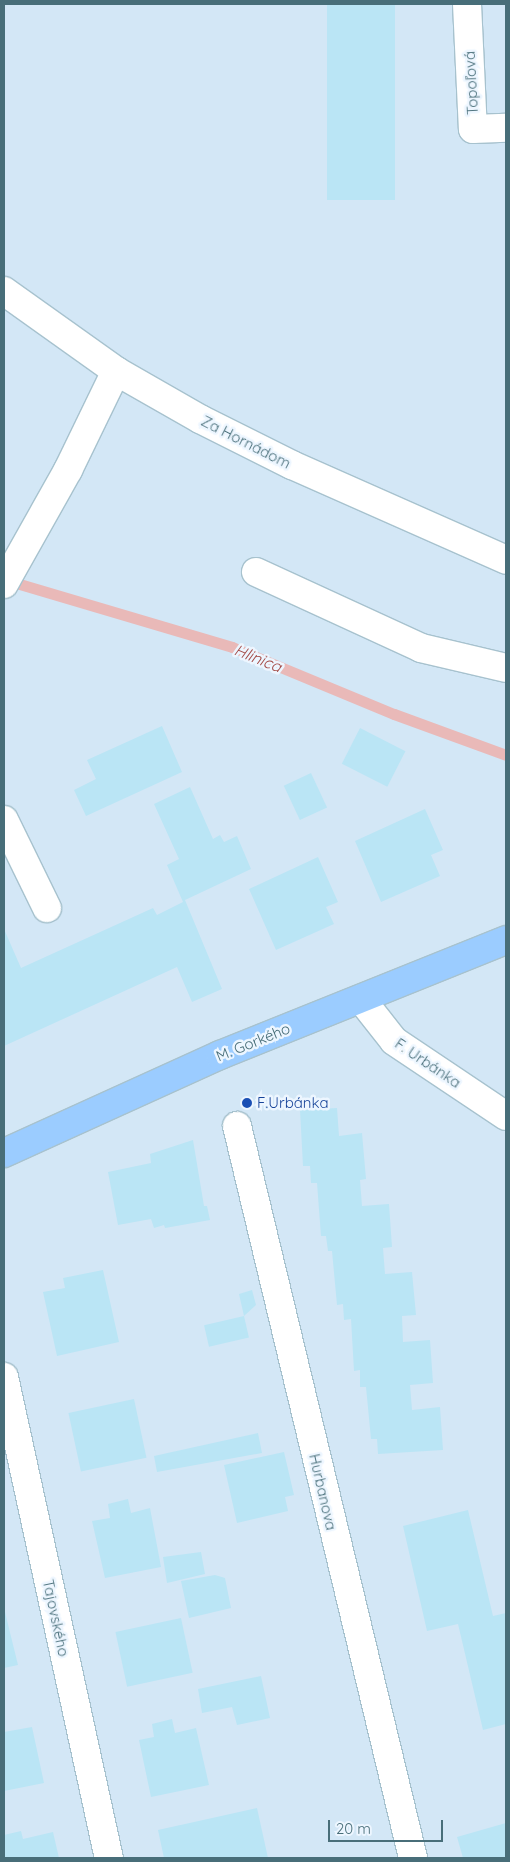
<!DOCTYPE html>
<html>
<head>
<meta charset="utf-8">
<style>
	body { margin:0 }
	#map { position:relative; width:510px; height:1862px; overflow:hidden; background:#e5f2fe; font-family:Quicksand,sans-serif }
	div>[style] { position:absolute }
	.residential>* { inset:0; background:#d3e7f6; transform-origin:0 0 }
	.stream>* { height:11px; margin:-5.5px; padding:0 5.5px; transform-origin:5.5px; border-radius:5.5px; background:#e9b9b8 }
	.building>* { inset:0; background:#bae5f5; transform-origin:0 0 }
	.roads { filter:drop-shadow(1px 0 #a7c2ce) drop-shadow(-1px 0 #a7c2ce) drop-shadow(0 1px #a7c2ce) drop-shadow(0 -1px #a7c2ce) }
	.minor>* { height:28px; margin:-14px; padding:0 14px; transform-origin:14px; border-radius:14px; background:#fff }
	.major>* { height:28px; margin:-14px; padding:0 14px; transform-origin:14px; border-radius:14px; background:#9bccff }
	.dots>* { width:14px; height:14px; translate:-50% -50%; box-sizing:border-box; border:2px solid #edf6ff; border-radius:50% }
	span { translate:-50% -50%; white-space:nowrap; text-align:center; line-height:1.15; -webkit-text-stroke:5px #edf6ff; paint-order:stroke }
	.street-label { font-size:15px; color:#486e79 }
	.transit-label { font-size:15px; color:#164399 }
	.left { translate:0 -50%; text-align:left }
	.water-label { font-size:16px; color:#a44c48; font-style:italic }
	.frame { position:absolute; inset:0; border:5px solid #486e79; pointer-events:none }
	.scale { position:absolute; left:328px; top:1820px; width:115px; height:22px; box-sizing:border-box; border:2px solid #486e79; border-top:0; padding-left:6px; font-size:15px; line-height:18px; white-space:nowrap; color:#486e79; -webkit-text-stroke:4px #edf6ff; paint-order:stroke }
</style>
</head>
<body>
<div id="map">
	<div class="residential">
		<div style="left:4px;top:4px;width:502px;height:1854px"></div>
	</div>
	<div class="stream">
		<div style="left:6px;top:580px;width:236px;rotate:16.5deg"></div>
		<div style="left:232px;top:647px;width:175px;rotate:22.5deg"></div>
		<div style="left:394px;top:714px;width:119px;rotate:20.1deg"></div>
	</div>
	<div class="building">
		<div style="left:327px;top:4px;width:68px;height:196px"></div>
		<div style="clip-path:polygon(162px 726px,182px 772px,86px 816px,74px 790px,96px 779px,87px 760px)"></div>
		<div style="left:360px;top:728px;width:51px;height:40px;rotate:27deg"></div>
		<div style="left:311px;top:773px;width:38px;height:30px;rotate:65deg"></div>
		<div style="clip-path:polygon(190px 787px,213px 839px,220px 835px,224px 842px,237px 836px,251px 869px,185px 900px,222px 989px,192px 1002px,177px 967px,4px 1046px,4px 929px,21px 968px,153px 908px,157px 915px,183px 902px,167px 865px,179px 859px,154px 804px)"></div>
		<div style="clip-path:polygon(425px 809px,443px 850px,431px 855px,440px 876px,381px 902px,355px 841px)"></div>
		<div style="clip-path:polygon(318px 857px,338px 902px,326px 907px,334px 924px,276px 950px,249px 889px)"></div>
		<div style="clip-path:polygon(337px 1108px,339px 1136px,362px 1133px,366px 1179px,360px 1180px,362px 1206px,389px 1204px,392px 1247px,383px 1248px,385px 1274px,412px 1272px,416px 1315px,402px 1316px,403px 1342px,430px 1340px,433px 1383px,410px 1385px,412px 1410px,440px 1407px,443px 1450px,378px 1454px,377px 1439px,371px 1439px,366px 1387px,360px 1387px,360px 1370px,354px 1371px,351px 1319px,344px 1320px,343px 1304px,337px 1305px,332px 1251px,328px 1251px,326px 1236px,321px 1236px,317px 1183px,311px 1183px,310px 1166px,303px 1166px,300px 1110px)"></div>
		<div style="clip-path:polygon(193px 1140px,204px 1206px,207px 1206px,210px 1220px,165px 1228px,164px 1225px,154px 1228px,151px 1219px,118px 1225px,108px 1172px,151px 1163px,150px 1154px)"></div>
		<div style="clip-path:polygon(103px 1270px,119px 1342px,57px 1356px,43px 1292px,65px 1288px,63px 1278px)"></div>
		<div style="clip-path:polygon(252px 1290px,256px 1305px,244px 1316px,239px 1294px)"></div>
		<div style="left:244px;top:1316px;width:22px;height:41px;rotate:77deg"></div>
		<div style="left:134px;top:1399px;width:60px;height:67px;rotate:78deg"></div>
		<div style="clip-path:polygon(258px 1433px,262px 1453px,157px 1472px,154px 1456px)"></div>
		<div style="clip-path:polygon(284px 1452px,294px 1495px,285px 1497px,288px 1511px,237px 1523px,224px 1465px)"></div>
		<div style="clip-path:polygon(128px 1499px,131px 1513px,150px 1508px,161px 1567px,105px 1578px,92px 1521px,110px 1518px,108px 1504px)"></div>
		<div style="clip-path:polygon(468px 1510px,493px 1616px,506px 1613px,506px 1724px,483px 1730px,458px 1624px,427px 1631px,403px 1526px)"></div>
		<div style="clip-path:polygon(201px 1552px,205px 1574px,167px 1583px,163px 1557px)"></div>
		<div style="clip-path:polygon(215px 1575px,225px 1578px,231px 1608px,189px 1618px,181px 1581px)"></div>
		<div style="clip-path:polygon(4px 1608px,18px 1665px,4px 1668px)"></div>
		<div style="left:181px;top:1618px;width:56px;height:67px;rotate:78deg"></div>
		<div style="clip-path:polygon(261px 1676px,270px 1718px,237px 1725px,232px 1707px,202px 1713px,198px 1689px)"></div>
		<div style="clip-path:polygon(172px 1719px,175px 1733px,196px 1728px,209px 1785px,151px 1797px,139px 1740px,154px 1737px,152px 1724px)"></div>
		<div style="clip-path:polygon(32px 1727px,44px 1783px,4px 1791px,4px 1732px)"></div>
		<div style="clip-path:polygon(257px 1808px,268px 1858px,164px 1858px,158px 1830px)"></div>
		<div style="clip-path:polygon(506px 1823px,506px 1858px,463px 1858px,457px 1837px)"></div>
		<div style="clip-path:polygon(21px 1831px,23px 1839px,53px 1832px,59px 1858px,4px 1858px,4px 1835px)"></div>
	</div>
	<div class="roads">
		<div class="minor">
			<div style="left:467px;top:4px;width:125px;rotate:87.3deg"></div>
			<div style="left:473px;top:129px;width:33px;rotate:-2deg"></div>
			<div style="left:4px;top:291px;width:138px;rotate:35.5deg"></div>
			<div style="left:116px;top:371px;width:97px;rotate:29.7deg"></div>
			<div style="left:200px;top:419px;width:103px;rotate:26.6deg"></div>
			<div style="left:292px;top:465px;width:234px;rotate:23.9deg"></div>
			<div style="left:256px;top:572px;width:182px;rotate:24.7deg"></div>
			<div style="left:421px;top:648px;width:87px;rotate:13.2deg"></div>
			<div style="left:4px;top:584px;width:131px;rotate:-60.7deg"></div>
			<div style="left:68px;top:470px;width:110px;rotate:-64.1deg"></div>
			<div style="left:4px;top:820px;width:98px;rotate:64deg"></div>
			<div style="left:361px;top:999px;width:53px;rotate:51.8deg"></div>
			<div style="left:394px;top:1041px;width:135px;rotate:33.8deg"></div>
			<div style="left:237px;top:1126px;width:753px;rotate:76.48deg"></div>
			<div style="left:4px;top:1377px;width:492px;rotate:77.7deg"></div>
		</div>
		<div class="major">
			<div style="left:4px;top:1153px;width:237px;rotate:-24.4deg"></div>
			<div style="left:220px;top:1055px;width:308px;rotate:-21.9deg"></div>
		</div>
	</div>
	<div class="dots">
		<div style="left:247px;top:1103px;background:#1a4fb4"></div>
	</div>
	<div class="street-label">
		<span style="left:471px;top:83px;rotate:-93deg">Topoľová</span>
		<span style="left:246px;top:442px;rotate:27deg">Za Hornádom</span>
		<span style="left:253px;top:1042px;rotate:-22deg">M. Gorkého</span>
		<span style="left:428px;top:1063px;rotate:34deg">F. Urbánka</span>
		<span style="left:323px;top:1492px;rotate:77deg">Hurbanova</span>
		<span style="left:56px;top:1618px;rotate:78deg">Tajovského</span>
	</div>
	<div class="transit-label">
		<span class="left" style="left:257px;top:1103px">F.Urbánka</span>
	</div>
	<div class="water-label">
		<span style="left:258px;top:658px;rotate:22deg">Hlinica</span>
	</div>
	<div class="frame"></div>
	<div class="scale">20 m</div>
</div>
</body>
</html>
